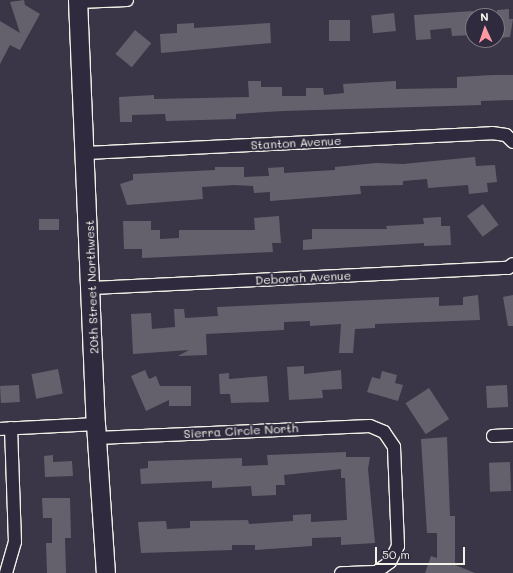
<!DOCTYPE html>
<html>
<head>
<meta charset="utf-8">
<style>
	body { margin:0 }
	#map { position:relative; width:513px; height:573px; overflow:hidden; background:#3b3647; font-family:Mali,sans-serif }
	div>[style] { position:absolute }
	.building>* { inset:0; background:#65616c; transform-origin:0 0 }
	.roads { filter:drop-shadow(1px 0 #f4f1e8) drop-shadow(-1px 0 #f4f1e8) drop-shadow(0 1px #f4f1e8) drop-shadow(0 -1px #f4f1e8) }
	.street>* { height:12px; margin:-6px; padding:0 6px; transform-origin:6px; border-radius:6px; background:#2f2a3d }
	.secondary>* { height:18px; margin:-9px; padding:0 9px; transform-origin:9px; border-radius:9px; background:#2f2a3d }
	span { translate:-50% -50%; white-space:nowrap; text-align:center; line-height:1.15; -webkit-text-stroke:3.5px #2f2a3d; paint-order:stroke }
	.street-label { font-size:12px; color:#f4f1e8 }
	.north { position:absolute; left:465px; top:8px; width:40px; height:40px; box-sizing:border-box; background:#2f2a3d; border:1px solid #7e7a81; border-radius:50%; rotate:357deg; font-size:11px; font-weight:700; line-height:16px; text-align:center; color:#f4f1e8 }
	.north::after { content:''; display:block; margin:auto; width:14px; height:18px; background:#ff9aa2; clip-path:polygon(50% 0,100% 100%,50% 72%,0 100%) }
	.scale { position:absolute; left:375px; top:547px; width:90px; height:18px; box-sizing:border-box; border:2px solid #f4f1e8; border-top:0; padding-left:5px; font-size:12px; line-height:14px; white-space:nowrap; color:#f4f1e8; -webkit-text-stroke:3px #2f2a3d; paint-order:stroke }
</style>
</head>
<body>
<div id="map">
	<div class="building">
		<div style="clip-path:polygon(24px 0,25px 5px,40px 14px,20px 50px,10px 45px,0 64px,0 21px,20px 33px,10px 2px)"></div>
		<div style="clip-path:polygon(509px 9px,509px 19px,513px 19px,510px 37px,497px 38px,497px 10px)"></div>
		<div style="clip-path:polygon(473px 11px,473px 35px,452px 36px,451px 28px,430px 30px,431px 39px,416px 40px,414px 15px)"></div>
		<div style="left:394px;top:13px;width:18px;height:23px;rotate:84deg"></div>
		<div style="left:329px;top:20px;width:21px;height:21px"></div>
		<div style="clip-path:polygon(194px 23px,194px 28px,270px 23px,271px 43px,161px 53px,160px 34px,177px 33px,177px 24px)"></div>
		<div style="left:135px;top:30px;width:21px;height:31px;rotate:39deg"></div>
		<div style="clip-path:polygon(493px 75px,513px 75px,513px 100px,481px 101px,481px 105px,283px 111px,236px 114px,236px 119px,166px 121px,165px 114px,132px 115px,132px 122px,120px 122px,119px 97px,154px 95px,154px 99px,249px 97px,248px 81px,261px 81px,261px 87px,282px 87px,282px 96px,306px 96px,306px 88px,323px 88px,324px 95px,344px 93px,343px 84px,396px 81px,396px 89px,457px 88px,457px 77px)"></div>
		<div style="clip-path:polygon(475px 157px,476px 166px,495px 165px,497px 182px,487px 183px,488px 192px,469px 194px,468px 185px,428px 188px,427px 179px,403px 181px,403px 185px,360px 186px,361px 194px,270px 201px,270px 192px,254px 193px,253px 186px,234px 185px,202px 187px,203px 199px,127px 205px,120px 184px,133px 180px,133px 174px,215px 170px,215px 167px,244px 167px,244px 177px,269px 176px,268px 168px,284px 167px,284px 173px,335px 170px,335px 167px,376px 163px,403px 164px)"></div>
		<div style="left:483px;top:204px;width:26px;height:20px;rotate:53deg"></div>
		<div style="clip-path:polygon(279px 216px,281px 243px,272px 243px,273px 252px,142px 258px,142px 249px,124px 249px,123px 221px,151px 221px,151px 230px,160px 230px,160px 239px,179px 238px,179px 230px,255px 230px,254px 218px)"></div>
		<div style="clip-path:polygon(441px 217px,441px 226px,450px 226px,451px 245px,424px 246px,424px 243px,303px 250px,303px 240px,312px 239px,312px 229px,387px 229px,386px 226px,424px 224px,423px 218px)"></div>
		<div style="left:39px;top:219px;width:20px;height:11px"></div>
		<div style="clip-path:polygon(478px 295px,480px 320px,375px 324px,375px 328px,355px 329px,353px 353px,339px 353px,341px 324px,310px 326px,310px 321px,284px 322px,284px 330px,206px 334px,207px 355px,178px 356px,189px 350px,133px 354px,131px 314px,151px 313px,152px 329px,175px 327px,174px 309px,184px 309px,185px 318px,218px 316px,217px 307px,439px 297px,439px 306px,463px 305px,463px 297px)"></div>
		<div style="clip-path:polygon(513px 295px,513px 326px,508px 326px,503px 297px)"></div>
		<div style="clip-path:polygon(304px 366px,304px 374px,341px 370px,342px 389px,322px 390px,323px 398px,289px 400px,287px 367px)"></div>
		<div style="left:58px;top:369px;width:25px;height:27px;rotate:79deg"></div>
		<div style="clip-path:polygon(145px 370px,149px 379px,156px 376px,160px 386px,191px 386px,191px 406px,169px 406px,169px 400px,146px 411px,131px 376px)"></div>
		<div style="clip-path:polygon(382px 371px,397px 375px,395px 383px,403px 385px,398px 401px,367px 392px,372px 377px,380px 379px)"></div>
		<div style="clip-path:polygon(229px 373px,229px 379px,267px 376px,269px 402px,231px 403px,230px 394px,220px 394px,219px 374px)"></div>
		<div style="left:19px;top:385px;width:17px;height:19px;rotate:87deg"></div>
		<div style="left:507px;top:385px;width:22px;height:21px;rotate:87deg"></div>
		<div style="left:429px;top:388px;width:37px;height:28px;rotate:57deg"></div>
		<div style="clip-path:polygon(447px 437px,450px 516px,455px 516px,455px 565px,475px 573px,425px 573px,431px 556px,437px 558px,437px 533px,427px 533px,421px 439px)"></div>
		<div style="clip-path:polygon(346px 452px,346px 457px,370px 457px,368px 469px,375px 543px,341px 545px,341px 537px,312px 538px,312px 546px,255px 550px,255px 545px,232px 545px,232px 550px,141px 553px,138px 522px,166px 521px,167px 529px,190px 528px,190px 521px,248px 520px,249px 524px,293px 521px,293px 515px,311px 514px,311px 522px,347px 520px,345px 478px,341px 478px,341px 469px,284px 475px,285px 485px,276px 485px,276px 495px,252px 496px,251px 486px,212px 488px,212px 481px,141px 484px,140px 469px,148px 468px,148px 461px,242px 458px,242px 466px,268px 465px,267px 455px)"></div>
		<div style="clip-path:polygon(53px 455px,53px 462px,72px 461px,73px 476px,45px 477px,44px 456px)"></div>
		<div style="left:510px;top:462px;width:29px;height:21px;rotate:88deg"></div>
		<div style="clip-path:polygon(42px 498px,70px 498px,71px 538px,65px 538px,66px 573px,47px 573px,46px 543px,52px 543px,52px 518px,43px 518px)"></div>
	</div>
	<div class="roads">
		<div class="street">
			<div style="left:78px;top:2px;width:49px;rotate:-2.3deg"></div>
			<div style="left:86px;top:153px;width:406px;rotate:-2.8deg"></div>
			<div style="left:492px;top:133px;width:14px;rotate:8deg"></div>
			<div style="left:506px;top:135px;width:10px;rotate:45deg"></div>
			<div style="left:92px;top:288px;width:416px;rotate:-2.8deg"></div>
			<div style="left:508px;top:268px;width:6px;rotate:-39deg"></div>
			<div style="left:0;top:429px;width:96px;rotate:-3deg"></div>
			<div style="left:493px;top:436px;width:20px;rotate:-3deg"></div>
			<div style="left:97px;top:438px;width:273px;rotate:-2.5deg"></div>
			<div style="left:370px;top:426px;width:15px;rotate:23deg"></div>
			<div style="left:384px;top:432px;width:18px;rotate:56deg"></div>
			<div style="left:394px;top:447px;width:99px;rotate:87.7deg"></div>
			<div style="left:398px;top:546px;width:18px;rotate:117deg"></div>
			<div style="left:390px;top:562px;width:17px;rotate:144deg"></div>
			<div style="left:376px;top:572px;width:35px;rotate:178deg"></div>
			<div style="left:6px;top:573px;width:32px;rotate:-74deg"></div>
			<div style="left:15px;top:542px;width:114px;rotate:-92deg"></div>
		</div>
		<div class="secondary">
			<div style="left:78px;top:0;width:424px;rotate:87.6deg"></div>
			<div style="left:96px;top:424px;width:149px;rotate:86.2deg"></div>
		</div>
	</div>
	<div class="street-label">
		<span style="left:296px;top:143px;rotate:-3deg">Stanton Avenue</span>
		<span style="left:303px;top:278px;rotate:-3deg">Deborah Avenue</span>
		<span style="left:92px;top:287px;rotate:-92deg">20th Street Northwest</span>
		<span style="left:241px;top:431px;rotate:-3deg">Sierra Circle North</span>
	</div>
	<div class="north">N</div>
	<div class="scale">50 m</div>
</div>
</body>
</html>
